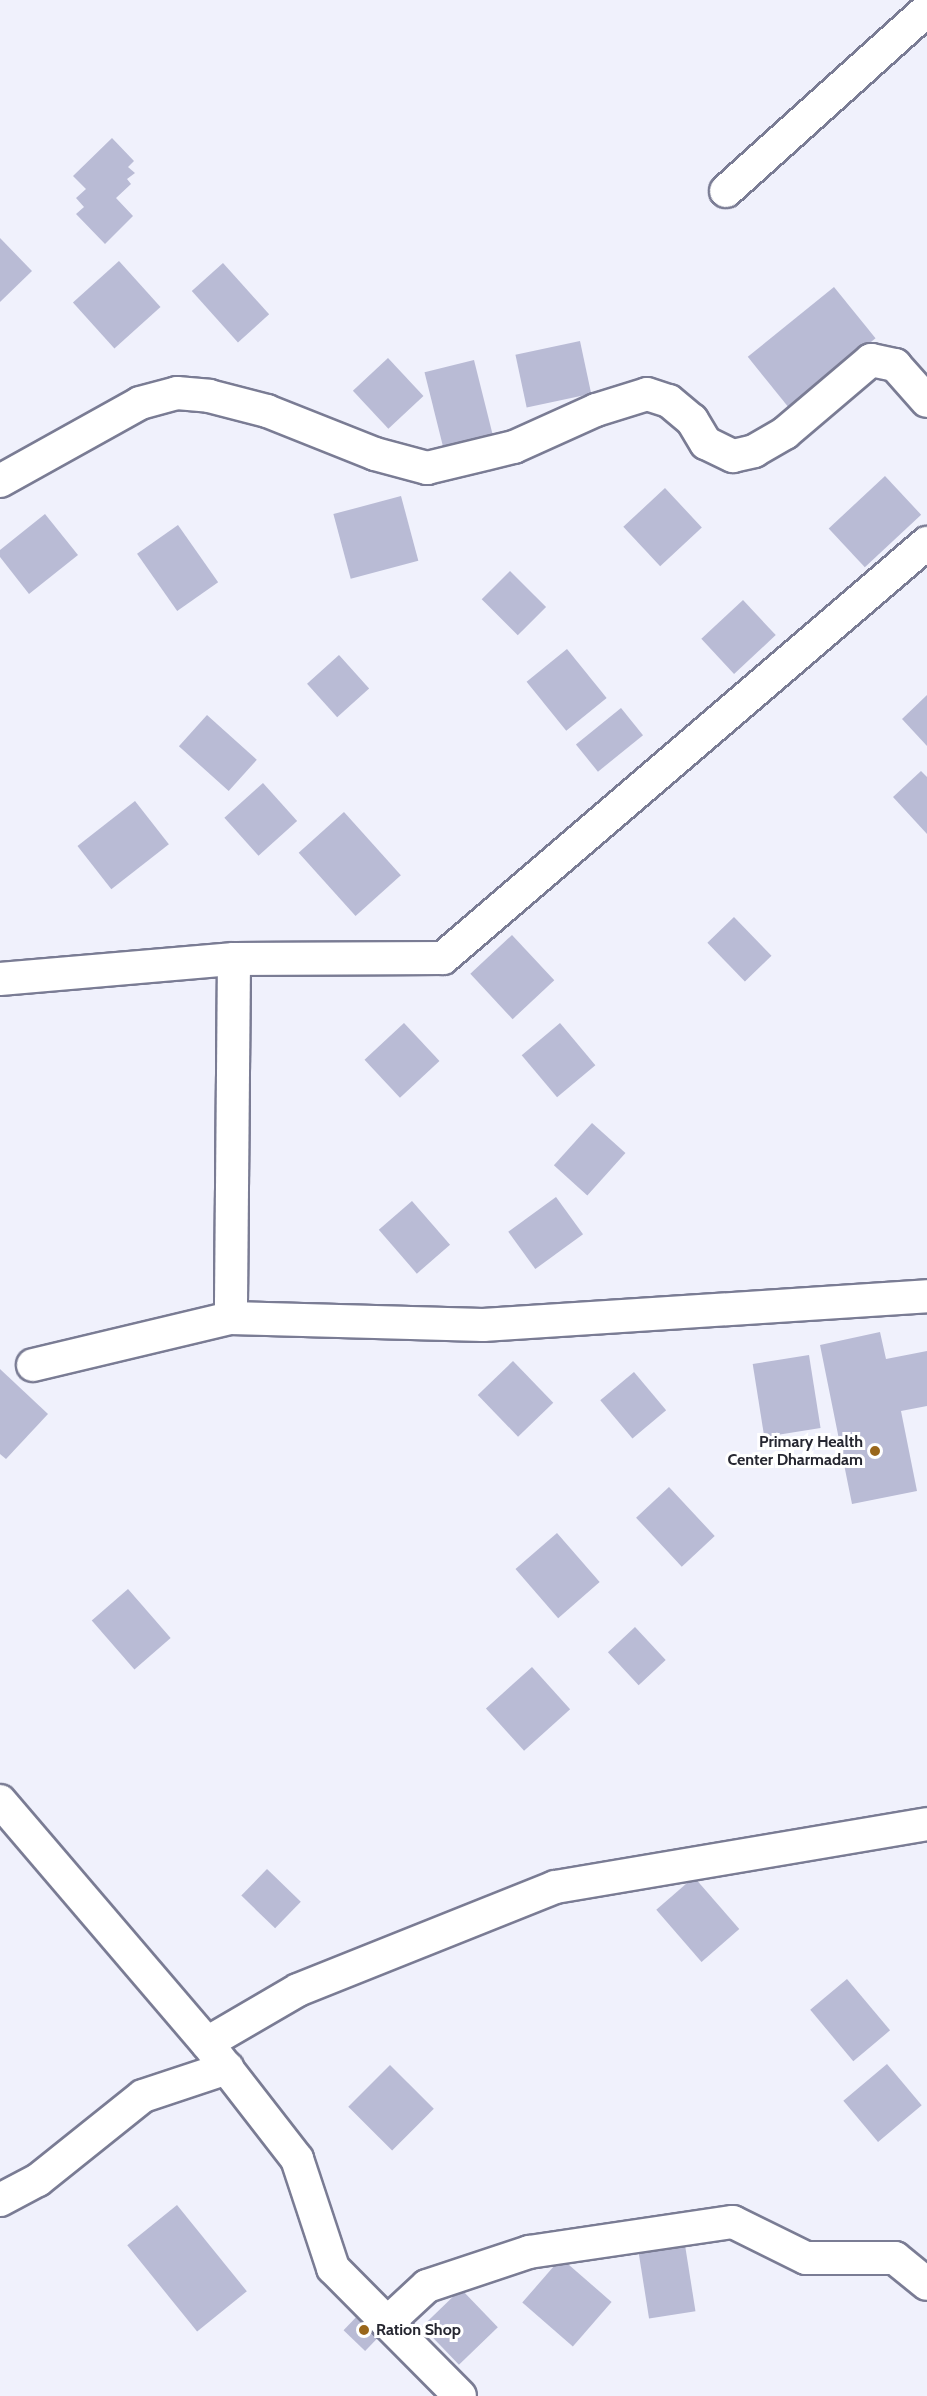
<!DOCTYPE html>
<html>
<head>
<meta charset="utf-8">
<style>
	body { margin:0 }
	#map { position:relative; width:927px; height:2396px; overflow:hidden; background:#f0f1fc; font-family:Cabin,sans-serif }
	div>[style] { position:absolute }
	.building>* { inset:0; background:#b9bbd5; transform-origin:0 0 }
	.roads { filter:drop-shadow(2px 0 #7a7c94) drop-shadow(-2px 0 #7a7c94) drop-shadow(0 2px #7a7c94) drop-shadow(0 -2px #7a7c94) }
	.street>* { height:32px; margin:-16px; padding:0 16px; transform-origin:16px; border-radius:16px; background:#fff }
	.dots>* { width:16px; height:16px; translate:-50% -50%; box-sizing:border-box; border:3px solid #fff; border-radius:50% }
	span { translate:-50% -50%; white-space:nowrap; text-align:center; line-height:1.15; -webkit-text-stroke:6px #fff; paint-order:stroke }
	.poi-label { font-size:16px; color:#262731; font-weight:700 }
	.right { translate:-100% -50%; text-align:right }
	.left { translate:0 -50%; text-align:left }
</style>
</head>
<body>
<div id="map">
	<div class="building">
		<div style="clip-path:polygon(112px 138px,134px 161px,128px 167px,135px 173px,127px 179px,131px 184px,116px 198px,133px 216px,105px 244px,76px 214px,84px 207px,76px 198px,86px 189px,73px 176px)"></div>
		<div style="clip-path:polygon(0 238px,32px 271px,0 302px)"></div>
		<div style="left:119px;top:261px;width:62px;height:62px;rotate:48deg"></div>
		<div style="left:223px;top:263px;width:69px;height:42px;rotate:48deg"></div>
		<div style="left:834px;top:287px;width:66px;height:111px;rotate:51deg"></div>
		<div style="left:580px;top:341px;width:54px;height:66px;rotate:78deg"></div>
		<div style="left:388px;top:358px;width:52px;height:48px;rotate:47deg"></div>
		<div style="left:474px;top:360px;width:80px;height:51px;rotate:76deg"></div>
		<div style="left:885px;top:476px;width:53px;height:77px;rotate:47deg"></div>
		<div style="left:665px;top:488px;width:54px;height:57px;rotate:47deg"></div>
		<div style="left:401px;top:496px;width:67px;height:70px;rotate:75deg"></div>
		<div style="clip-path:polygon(45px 514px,78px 555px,29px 594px,0 557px,0 550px)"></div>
		<div style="left:178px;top:525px;width:70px;height:50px;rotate:55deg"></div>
		<div style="left:510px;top:571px;width:51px;height:40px;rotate:45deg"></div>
		<div style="left:743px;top:600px;width:48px;height:57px;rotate:47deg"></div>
		<div style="left:567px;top:649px;width:63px;height:52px;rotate:51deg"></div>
		<div style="left:339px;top:655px;width:45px;height:43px;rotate:48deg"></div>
		<div style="clip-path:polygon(927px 695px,927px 746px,902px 719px)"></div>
		<div style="left:621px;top:708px;width:35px;height:58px;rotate:51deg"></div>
		<div style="left:207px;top:715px;width:67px;height:42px;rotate:42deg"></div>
		<div style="clip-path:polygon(921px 771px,927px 777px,927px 834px,893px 797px)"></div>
		<div style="left:263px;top:783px;width:51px;height:52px;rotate:48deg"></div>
		<div style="left:135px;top:801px;width:55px;height:73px;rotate:52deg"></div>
		<div style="left:344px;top:812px;width:85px;height:61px;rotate:48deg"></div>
		<div style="left:734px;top:917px;width:54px;height:37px;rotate:46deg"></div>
		<div style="left:512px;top:935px;width:62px;height:57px;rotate:47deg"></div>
		<div style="left:404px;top:1023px;width:52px;height:54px;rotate:47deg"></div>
		<div style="left:560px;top:1023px;width:55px;height:50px;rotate:50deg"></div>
		<div style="left:592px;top:1123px;width:45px;height:57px;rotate:42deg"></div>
		<div style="left:556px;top:1197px;width:46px;height:59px;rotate:54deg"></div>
		<div style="left:412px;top:1201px;width:58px;height:44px;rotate:49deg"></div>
		<div style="clip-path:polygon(880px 1332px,886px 1359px,927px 1351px,927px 1406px,901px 1411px,917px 1491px,852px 1504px,820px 1345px)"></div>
		<div style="left:809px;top:1355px;width:74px;height:57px;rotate:81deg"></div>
		<div style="left:513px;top:1361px;width:58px;height:49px;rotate:46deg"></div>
		<div style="clip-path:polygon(0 1369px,48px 1414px,6px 1459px,0 1454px)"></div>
		<div style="left:634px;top:1372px;width:50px;height:44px;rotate:50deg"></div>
		<div style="left:669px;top:1487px;width:67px;height:45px;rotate:47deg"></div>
		<div style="left:557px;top:1533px;width:65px;height:55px;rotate:49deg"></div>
		<div style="left:128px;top:1589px;width:65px;height:48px;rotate:49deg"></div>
		<div style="left:635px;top:1627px;width:45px;height:37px;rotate:47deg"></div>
		<div style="left:532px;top:1667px;width:57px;height:62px;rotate:48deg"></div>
		<div style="left:267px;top:1869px;width:47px;height:37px;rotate:44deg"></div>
		<div style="left:694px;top:1877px;width:69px;height:50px;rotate:49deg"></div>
		<div style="left:847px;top:1979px;width:67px;height:48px;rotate:50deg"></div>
		<div style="left:887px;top:2064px;width:54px;height:57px;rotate:50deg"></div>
		<div style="left:390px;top:2065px;width:62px;height:59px;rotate:45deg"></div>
		<div style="left:177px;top:2205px;width:111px;height:64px;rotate:51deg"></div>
		<div style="left:685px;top:2245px;width:67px;height:47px;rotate:81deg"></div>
		<div style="left:561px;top:2258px;width:67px;height:59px;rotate:41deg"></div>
		<div style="left:461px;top:2289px;width:53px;height:54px;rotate:46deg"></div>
		<div style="left:363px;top:2310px;width:30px;height:28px;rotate:44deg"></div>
	</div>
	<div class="roads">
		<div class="street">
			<div style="left:726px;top:191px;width:270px;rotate:-42deg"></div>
			<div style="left:0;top:481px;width:160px;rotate:-29.1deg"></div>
			<div style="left:140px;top:403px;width:38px;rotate:-15deg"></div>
			<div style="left:177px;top:393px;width:32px;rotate:5deg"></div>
			<div style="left:209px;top:396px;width:60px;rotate:14.5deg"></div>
			<div style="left:267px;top:411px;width:116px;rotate:21.7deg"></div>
			<div style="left:375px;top:454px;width:54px;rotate:15.1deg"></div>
			<div style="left:427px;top:468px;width:89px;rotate:-13.6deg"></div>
			<div style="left:514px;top:447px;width:90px;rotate:-24.3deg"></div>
			<div style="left:596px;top:410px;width:53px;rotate:-17.4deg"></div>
			<div style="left:647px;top:394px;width:23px;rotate:18deg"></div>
			<div style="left:669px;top:401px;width:30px;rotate:40deg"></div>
			<div style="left:692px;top:420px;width:27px;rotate:59deg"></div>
			<div style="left:706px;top:443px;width:30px;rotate:26deg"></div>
			<div style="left:733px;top:456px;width:22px;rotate:-13deg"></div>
			<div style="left:754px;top:451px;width:36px;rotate:-30deg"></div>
			<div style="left:785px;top:433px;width:113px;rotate:-40.3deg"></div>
			<div style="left:871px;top:360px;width:25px;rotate:12deg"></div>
			<div style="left:895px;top:365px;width:48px;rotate:48.4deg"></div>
			<div style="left:234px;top:959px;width:209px;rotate:-0.3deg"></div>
			<div style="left:443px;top:958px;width:638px;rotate:-40.61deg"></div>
			<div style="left:0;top:979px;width:235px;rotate:-4.9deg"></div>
			<div style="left:234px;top:959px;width:359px;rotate:90.5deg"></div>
			<div style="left:231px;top:1318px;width:252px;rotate:1.6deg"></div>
			<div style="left:483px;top:1325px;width:445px;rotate:-3.7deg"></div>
			<div style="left:33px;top:1365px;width:204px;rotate:-13.4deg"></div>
			<div style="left:0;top:1801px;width:318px;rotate:49.5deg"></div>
			<div style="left:207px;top:2043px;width:147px;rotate:52.2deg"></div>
			<div style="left:297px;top:2159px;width:115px;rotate:71.7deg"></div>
			<div style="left:333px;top:2268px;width:180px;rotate:45.2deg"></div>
			<div style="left:207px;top:2043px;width:105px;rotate:-30.2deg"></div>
			<div style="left:298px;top:1990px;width:277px;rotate:-21.8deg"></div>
			<div style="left:555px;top:1887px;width:377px;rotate:-9.6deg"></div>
			<div style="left:0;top:2200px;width:43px;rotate:-27.8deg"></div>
			<div style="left:38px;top:2180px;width:134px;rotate:-38.7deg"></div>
			<div style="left:143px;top:2096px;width:89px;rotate:-18.4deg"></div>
			<div style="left:387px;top:2323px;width:54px;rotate:-42.8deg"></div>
			<div style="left:427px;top:2286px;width:108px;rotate:-18.4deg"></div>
			<div style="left:529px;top:2252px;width:206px;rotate:-8.4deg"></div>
			<div style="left:733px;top:2222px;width:81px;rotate:26.3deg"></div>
			<div style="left:806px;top:2258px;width:89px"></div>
			<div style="left:895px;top:2258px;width:41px;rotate:39.1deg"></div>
		</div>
	</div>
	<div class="dots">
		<div style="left:875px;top:1451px;background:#99661b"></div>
		<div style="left:364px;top:2330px;background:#99661b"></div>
	</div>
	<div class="poi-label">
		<span class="right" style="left:863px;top:1451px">Primary Health<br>Center Dharmadam</span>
		<span class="left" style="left:376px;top:2330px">Ration Shop</span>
	</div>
</div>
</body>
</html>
